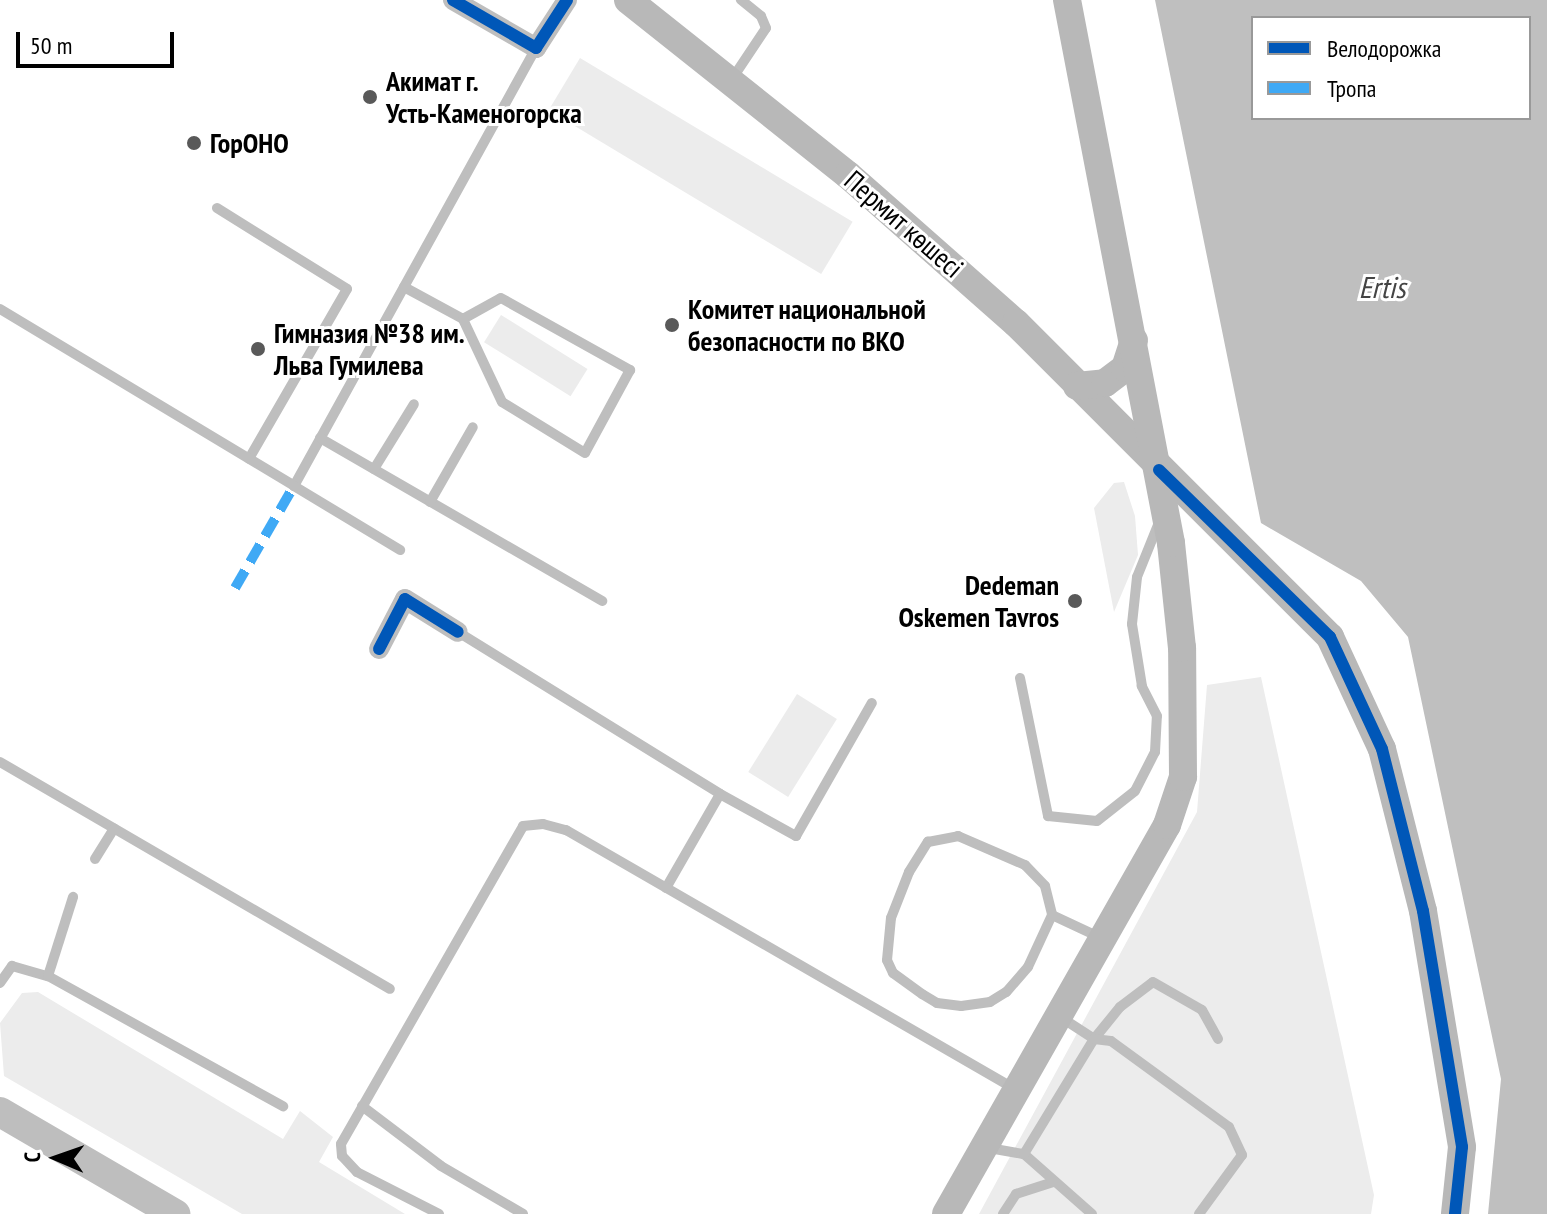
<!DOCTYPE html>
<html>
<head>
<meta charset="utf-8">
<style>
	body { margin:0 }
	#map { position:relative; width:1547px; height:1214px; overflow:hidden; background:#fff; font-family:"PT Sans Narrow",sans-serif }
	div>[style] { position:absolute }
	.green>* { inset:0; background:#ececec; transform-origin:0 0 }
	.water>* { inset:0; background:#bfbfbf }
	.lane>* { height:10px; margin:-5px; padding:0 5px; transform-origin:5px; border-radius:5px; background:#bebebe }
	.street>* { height:20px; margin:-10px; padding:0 10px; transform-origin:10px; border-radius:10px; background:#bebebe }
	.secondary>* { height:28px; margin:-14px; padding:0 14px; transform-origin:14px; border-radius:14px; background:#b8b8b8 }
	.primary>* { height:30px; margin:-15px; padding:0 15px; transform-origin:15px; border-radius:15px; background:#bebebe }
	.quiet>* { height:10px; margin-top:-5px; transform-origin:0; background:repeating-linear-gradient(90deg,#3fa9f5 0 20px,transparent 0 30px) }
	.cycleway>* { height:12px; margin:-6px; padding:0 6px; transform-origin:6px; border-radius:6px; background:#0057b8 }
	.dots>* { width:22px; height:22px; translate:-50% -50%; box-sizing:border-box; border:4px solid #fff; border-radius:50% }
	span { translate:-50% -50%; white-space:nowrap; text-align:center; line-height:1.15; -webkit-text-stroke:6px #fff; paint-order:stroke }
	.poi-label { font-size:28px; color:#000; font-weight:700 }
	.left { translate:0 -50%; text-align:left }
	.right { translate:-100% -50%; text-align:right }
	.street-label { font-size:28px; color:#000 }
	.water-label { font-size:30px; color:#444; font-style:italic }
	.legend { position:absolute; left:1251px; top:16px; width:280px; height:104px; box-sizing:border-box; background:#fff; border:2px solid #999; margin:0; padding:10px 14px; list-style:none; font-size:24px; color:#000 }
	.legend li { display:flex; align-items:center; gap:16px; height:40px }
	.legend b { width:40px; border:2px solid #999 }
	.north { position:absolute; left:16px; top:1118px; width:80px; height:80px; -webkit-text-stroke:6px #fff; paint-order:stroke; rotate:272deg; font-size:22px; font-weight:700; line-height:32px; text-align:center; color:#000 }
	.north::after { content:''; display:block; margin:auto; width:28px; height:36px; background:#000; clip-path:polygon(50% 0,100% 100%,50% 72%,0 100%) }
	.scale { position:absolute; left:16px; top:32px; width:158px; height:36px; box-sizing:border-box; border:4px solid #000; border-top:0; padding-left:10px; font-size:24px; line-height:28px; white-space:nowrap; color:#000; -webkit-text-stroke:6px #fff; paint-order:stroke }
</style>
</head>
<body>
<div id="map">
	<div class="green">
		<div style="left:580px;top:58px;width:318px;height:61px;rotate:31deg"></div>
		<div style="left:501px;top:315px;width:102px;height:32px;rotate:32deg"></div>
		<div style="clip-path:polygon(1124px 482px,1135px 516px,1138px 555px,1114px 612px,1094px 508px,1114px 483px)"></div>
		<div style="clip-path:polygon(1261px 677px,1374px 1195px,1371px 1214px,979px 1214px,1197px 812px,1207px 685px)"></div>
		<div style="left:797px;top:694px;width:47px;height:92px;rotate:32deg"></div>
		<div style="clip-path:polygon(38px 992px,283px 1139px,300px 1111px,333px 1137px,319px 1162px,405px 1214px,242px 1214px,4px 1076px,0 1023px,22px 993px)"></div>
	</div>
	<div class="water">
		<div style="clip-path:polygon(evenodd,1155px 0,1547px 0,1547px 1214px,1488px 1214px,1501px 1079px,1408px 637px,1361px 581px,1261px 523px,1155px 0,1529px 18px,1529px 118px,1253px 118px,1253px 18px,1529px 18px)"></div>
	</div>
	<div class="lane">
		<div style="left:732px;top:79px;width:61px;rotate:-56.3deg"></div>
		<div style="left:766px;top:28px;width:13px;rotate:-113deg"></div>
		<div style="left:761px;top:16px;width:26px;rotate:-141deg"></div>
		<div style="left:217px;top:208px;width:153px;rotate:31.9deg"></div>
		<div style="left:347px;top:289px;width:196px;rotate:120deg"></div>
		<div style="left:404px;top:287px;width:67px;rotate:28.5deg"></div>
		<div style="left:463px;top:319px;width:43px;rotate:-28.9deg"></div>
		<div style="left:501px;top:298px;width:148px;rotate:29.2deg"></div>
		<div style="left:630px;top:370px;width:94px;rotate:118.5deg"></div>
		<div style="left:585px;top:453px;width:97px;rotate:-148.4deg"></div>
		<div style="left:502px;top:402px;width:92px;rotate:-115.2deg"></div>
		<div style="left:0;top:309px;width:343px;rotate:31deg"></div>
		<div style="left:294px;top:486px;width:500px;rotate:-61.08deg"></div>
		<div style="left:320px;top:438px;width:326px;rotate:30deg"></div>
		<div style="left:374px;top:469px;width:76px;rotate:-58.4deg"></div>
		<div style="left:294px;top:486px;width:124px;rotate:31.1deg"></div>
		<div style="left:430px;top:502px;width:86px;rotate:-60.2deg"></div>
		<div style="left:458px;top:632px;width:308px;rotate:31.7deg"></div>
		<div style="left:1020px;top:678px;width:141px;rotate:78.5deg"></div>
		<div style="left:1048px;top:816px;width:49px;rotate:5.8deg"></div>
		<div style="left:1097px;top:821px;width:48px;rotate:-38.3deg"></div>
		<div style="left:1135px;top:791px;width:44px;rotate:-62.9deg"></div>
		<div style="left:1155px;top:752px;width:36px;rotate:-87deg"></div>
		<div style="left:1157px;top:716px;width:34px;rotate:-117deg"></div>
		<div style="left:1142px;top:686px;width:63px;rotate:-99.2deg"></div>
		<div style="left:1132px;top:624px;width:47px;rotate:-83.9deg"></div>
		<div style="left:1137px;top:577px;width:61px;rotate:-68deg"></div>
		<div style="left:0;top:762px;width:451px;rotate:30.2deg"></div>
		<div style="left:958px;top:836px;width:73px;rotate:23.4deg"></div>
		<div style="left:1025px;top:865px;width:29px;rotate:46deg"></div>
		<div style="left:1045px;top:886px;width:30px;rotate:76deg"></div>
		<div style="left:1052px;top:915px;width:57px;rotate:114.8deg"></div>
		<div style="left:1028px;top:967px;width:33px;rotate:131deg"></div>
		<div style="left:1006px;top:992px;width:19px;rotate:148deg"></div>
		<div style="left:990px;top:1002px;width:29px;rotate:172deg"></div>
		<div style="left:961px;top:1006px;width:24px;rotate:-173deg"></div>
		<div style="left:937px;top:1003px;width:17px;rotate:-149deg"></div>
		<div style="left:922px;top:994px;width:36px;rotate:-144deg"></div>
		<div style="left:893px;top:973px;width:14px;rotate:-115deg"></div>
		<div style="left:887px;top:960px;width:42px;rotate:-84.6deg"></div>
		<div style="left:891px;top:918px;width:49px;rotate:-68.6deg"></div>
		<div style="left:909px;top:872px;width:36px;rotate:-58deg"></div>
		<div style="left:928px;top:842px;width:31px;rotate:-11deg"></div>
		<div style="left:95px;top:859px;width:36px;rotate:-58deg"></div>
		<div style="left:666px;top:888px;width:108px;rotate:-60.1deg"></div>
		<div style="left:720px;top:794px;width:87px;rotate:28.9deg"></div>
		<div style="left:796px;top:836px;width:153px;rotate:-60.3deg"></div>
		<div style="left:1052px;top:915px;width:52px;rotate:25.1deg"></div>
		<div style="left:48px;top:976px;width:269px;rotate:29deg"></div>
		<div style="left:0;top:983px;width:21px;rotate:-55deg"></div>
		<div style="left:12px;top:966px;width:37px;rotate:16deg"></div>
		<div style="left:48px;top:976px;width:83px;rotate:-72.4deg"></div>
		<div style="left:1062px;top:1018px;width:38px;rotate:33deg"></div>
		<div style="left:1094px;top:1039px;width:41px;rotate:-50.9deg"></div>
		<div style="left:1120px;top:1007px;width:41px;rotate:-37.1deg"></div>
		<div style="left:1153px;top:982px;width:56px;rotate:29.7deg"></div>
		<div style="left:1202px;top:1010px;width:33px;rotate:61deg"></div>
		<div style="left:362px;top:1106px;width:99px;rotate:37.2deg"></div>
		<div style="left:441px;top:1166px;width:95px;rotate:30.3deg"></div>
		<div style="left:989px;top:1148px;width:36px;rotate:10deg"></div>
		<div style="left:439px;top:1214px;width:92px;rotate:-152.9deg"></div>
		<div style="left:357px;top:1172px;width:22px;rotate:-133deg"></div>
		<div style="left:342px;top:1156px;width:12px;rotate:-95deg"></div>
		<div style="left:341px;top:1144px;width:366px;rotate:-60.2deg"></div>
		<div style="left:523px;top:826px;width:20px;rotate:-6deg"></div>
		<div style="left:543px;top:824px;width:24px;rotate:15deg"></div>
		<div style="left:566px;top:830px;width:518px;rotate:29.98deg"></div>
		<div style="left:1003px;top:1214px;width:24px;rotate:-57deg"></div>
		<div style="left:1016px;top:1194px;width:40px;rotate:-18deg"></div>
		<div style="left:1092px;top:1214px;width:91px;rotate:-138.6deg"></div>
		<div style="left:1024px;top:1154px;width:135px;rotate:-58.7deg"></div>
		<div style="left:1094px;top:1039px;width:17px;rotate:7deg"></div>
		<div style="left:1111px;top:1041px;width:146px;rotate:36.1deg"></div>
		<div style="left:1229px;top:1127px;width:31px;rotate:65deg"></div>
		<div style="left:1242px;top:1155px;width:73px;rotate:126.1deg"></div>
	</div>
	<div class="street">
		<div style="left:453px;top:0;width:96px;rotate:30deg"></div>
		<div style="left:536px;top:48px;width:57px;rotate:-57.1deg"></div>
		<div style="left:379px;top:649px;width:56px;rotate:-62.5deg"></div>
		<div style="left:405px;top:599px;width:62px;rotate:31.9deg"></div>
	</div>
	<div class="secondary">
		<div style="left:628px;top:0;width:281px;rotate:38.5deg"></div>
		<div style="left:848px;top:175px;width:224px;rotate:41.4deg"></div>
		<div style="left:1016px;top:323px;width:444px;rotate:45deg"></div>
		<div style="left:1330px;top:637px;width:123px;rotate:65.1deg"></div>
		<div style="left:1382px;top:749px;width:167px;rotate:75.8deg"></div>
		<div style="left:1423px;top:911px;width:239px;rotate:80.6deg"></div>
		<div style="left:1462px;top:1147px;width:67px;rotate:96deg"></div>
		<div style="left:1077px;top:386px;width:28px;rotate:-6deg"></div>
		<div style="left:1105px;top:383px;width:25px;rotate:-37deg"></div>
		<div style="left:1125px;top:368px;width:29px;rotate:-72deg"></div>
		<div style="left:946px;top:1214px;width:447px;rotate:-60.4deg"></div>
		<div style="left:1167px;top:825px;width:51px;rotate:-71.6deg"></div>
		<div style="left:1183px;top:777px;width:129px;rotate:-90.4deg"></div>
		<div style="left:1182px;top:648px;width:106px;rotate:-96deg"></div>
		<div style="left:1171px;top:543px;width:553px;rotate:-100.84deg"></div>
	</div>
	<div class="primary">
		<div style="left:0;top:1112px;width:203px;rotate:30.2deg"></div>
	</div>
	<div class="quiet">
		<div style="left:235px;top:588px;width:118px;rotate:-60deg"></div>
	</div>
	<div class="cycleway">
		<div style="left:453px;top:0;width:96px;rotate:30deg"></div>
		<div style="left:536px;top:48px;width:57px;rotate:-57.1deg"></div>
		<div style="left:1159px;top:470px;width:239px;rotate:44.3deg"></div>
		<div style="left:1330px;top:637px;width:123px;rotate:65.1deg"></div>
		<div style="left:1382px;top:749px;width:167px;rotate:75.8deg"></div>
		<div style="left:1423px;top:911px;width:239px;rotate:80.6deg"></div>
		<div style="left:1462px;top:1147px;width:67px;rotate:96deg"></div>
		<div style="left:379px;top:649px;width:56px;rotate:-62.5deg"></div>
		<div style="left:405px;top:599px;width:62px;rotate:31.9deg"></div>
	</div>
	<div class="dots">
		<div style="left:370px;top:97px;background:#595959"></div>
		<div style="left:194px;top:143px;background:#595959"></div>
		<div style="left:672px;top:325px;background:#595959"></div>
		<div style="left:258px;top:349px;background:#595959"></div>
		<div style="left:1075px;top:601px;background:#595959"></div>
	</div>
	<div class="poi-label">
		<span class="left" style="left:386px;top:97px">Акимат г.<br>Усть-Каменогорска</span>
		<span class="left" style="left:210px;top:143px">ГорОНО</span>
		<span class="left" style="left:688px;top:325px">Комитет национальной<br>безопасности по ВКО</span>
		<span class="left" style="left:274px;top:349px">Гимназия №38 им.<br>Льва Гумилева</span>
		<span class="right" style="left:1059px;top:601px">Dedeman<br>Oskemen Tavros</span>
	</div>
	<div class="street-label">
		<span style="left:904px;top:224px;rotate:41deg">Пермит көшесі</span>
	</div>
	<div class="water-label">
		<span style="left:1382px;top:287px">Ertis</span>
	</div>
	<ul class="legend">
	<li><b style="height:10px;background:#0057b8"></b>Велодорожка</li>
	<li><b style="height:10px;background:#3fa9f5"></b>Тропа</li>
	</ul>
	<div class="north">С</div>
	<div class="scale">50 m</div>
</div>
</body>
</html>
